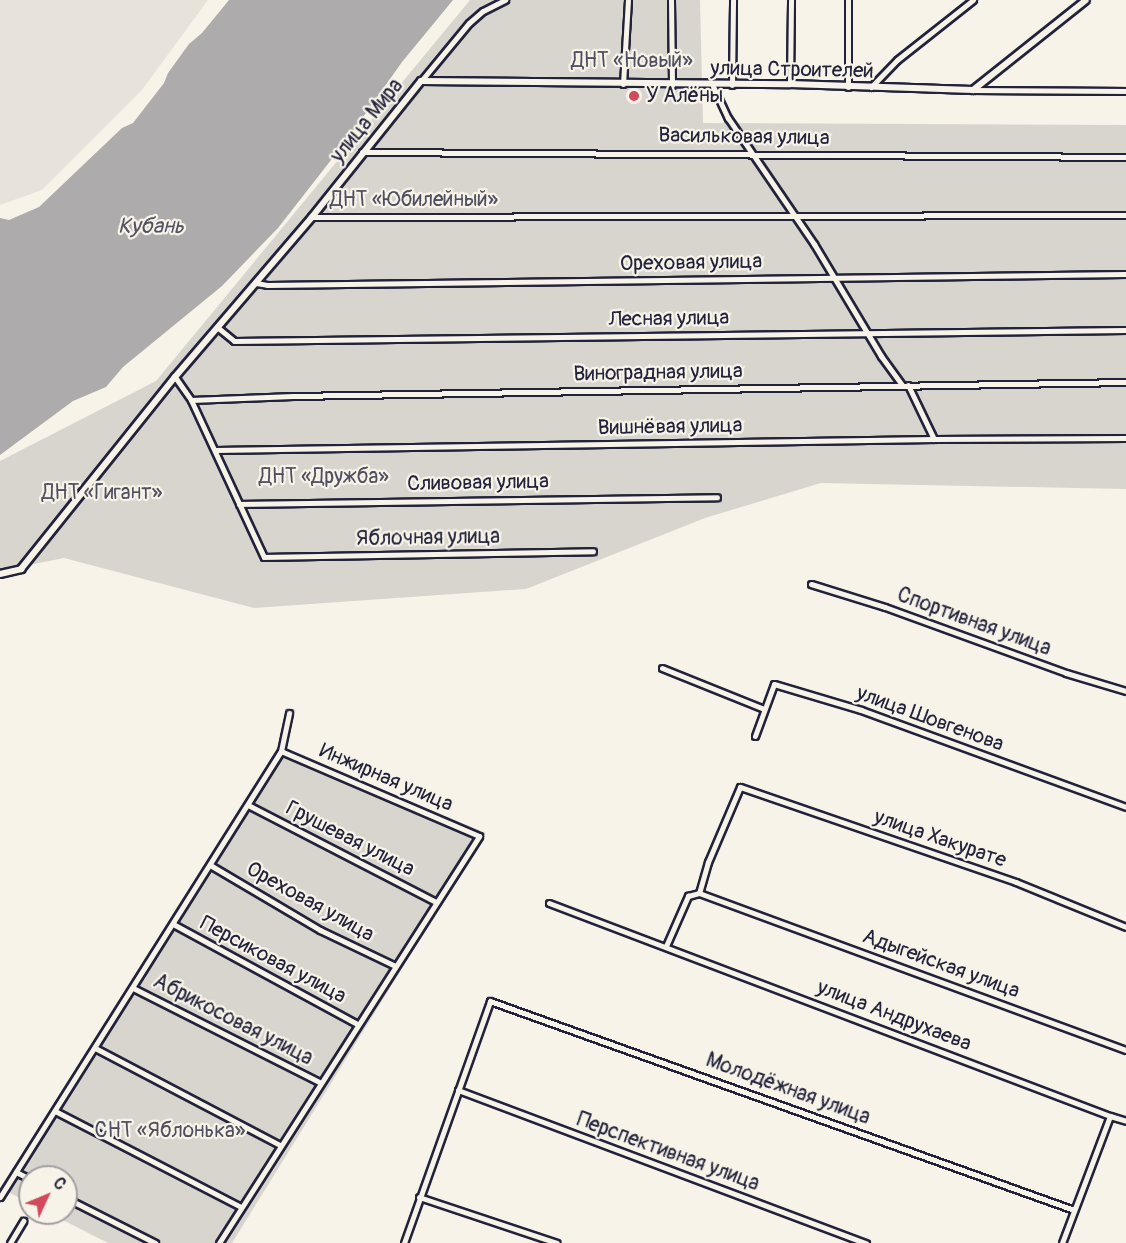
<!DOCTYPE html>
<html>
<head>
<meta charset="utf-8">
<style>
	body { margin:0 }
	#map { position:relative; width:1126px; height:1243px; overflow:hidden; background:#f7f3e8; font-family:Pangolin,sans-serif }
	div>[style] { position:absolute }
	.built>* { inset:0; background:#e7e3db }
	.green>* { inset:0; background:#d8d5cf }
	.water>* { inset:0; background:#aeabad }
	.roads { filter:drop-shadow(2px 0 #22223b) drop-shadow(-2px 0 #22223b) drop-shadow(0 2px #22223b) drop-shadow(0 -2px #22223b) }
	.minor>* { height:5px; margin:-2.5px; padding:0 2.5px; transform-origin:2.5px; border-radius:2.5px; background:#f7f3e8 }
	.tertiary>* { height:6px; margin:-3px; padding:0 3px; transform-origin:3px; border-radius:3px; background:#f7f3e8 }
	.dots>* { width:16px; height:16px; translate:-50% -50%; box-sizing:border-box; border:3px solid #f7f3e8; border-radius:50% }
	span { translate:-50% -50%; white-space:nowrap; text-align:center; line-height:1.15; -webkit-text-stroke:4.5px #f7f3e8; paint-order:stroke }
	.park-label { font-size:21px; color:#504f60 }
	.street-label { font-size:21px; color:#22223b }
	.poi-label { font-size:21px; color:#22223b }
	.left { translate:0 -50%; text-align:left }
	.water-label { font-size:22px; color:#535263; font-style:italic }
	.north { position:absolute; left:18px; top:1165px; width:60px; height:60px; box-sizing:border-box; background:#f7f3e8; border:2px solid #a29fa3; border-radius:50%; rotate:46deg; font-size:16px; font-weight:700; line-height:24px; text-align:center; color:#22223b }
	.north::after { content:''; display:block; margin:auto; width:21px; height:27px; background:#d1495b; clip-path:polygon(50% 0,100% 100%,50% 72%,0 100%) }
</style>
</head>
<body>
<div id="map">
	<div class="built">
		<div style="clip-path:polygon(0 0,208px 0,142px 90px,42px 190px,0 205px)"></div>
	</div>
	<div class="green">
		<div style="clip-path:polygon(470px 0,700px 0,703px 123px,1126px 125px,1126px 489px,821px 483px,705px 518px,526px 589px,254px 608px,64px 558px,0 571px,0 461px,156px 381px)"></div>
		<div style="clip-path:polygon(280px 747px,486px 833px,232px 1243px,108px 1243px,49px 1213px,66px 1213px,66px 1177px,30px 1177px,30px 1203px,0 1188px)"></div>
	</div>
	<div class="water">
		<div style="clip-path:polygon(229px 0,453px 0,402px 62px,349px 137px,278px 228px,222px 286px,123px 367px,106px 387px,73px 401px,0 455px,0 218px,9px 220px,39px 207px,122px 128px,133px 123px,164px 83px,168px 73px,189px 44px,202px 33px)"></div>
	</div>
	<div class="roads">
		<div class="minor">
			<div style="left:671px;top:0;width:85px;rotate:89.3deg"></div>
			<div style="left:848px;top:0;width:87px;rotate:90deg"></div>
			<div style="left:421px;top:81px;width:75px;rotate:-50.4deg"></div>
			<div style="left:469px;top:23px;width:18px;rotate:-41deg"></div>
			<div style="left:483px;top:11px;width:25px;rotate:-27deg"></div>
			<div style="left:623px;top:84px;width:84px;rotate:-86.6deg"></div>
			<div style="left:712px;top:84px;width:38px;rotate:65deg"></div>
			<div style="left:728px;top:118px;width:153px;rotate:55.7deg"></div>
			<div style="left:814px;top:244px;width:131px;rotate:59.1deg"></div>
			<div style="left:881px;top:356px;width:36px;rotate:54deg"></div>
			<div style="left:790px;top:84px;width:84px;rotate:-89.3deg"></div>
			<div style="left:732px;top:85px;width:85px;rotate:-89.3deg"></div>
			<div style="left:871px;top:87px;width:37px;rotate:-46deg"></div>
			<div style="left:897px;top:60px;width:97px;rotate:-38.3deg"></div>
			<div style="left:973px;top:90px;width:153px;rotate:0.4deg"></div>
			<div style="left:362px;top:152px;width:764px;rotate:0.37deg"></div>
			<div style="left:312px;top:217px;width:814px;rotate:-0.14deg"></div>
			<div style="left:256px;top:283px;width:11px;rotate:10deg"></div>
			<div style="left:267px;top:285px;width:859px;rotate:-0.73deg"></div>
			<div style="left:217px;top:327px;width:22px;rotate:39deg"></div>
			<div style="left:234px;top:341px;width:892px;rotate:-0.71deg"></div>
			<div style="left:175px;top:377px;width:28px;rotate:55deg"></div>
			<div style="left:191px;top:400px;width:173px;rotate:65.1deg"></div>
			<div style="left:264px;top:557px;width:329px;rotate:-1deg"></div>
			<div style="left:908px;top:385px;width:60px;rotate:64.3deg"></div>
			<div style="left:191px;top:400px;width:102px;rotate:-2.2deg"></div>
			<div style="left:293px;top:396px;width:833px;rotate:-0.96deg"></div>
			<div style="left:215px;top:450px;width:719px;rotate:-0.88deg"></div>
			<div style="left:934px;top:439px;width:192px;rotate:-0.3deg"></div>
			<div style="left:239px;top:504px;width:478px;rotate:-0.8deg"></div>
			<div style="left:811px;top:584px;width:77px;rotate:17.3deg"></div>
			<div style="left:885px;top:607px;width:193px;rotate:20deg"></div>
			<div style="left:1066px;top:673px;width:63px;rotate:16.7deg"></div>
			<div style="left:662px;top:668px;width:110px;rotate:21.9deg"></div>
			<div style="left:755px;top:736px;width:55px;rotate:-69.9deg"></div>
			<div style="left:774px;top:684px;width:91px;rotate:16.6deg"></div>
			<div style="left:861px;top:710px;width:282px;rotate:20.1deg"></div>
			<div style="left:248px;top:805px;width:212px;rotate:27.3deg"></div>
			<div style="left:210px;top:865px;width:128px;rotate:30.6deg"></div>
			<div style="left:320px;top:930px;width:83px;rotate:25.6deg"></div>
			<div style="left:549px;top:903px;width:600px;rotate:20.79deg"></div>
			<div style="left:173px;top:924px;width:209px;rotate:28.5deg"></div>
			<div style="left:1126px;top:927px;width:119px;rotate:-157.8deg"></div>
			<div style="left:1016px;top:882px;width:292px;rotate:-161deg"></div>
			<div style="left:740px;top:787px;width:82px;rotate:113.1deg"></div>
			<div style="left:708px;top:862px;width:32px;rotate:106deg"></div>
			<div style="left:699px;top:893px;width:455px;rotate:20.2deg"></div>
			<div style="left:666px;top:946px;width:55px;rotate:-66.3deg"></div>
			<div style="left:688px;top:896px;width:11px;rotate:-15deg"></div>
			<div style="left:133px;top:988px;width:208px;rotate:26.8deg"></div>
			<div style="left:95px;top:1048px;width:209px;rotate:27.7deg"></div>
			<div style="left:458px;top:1090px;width:436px;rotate:20.6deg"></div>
			<div style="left:55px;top:1111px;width:209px;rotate:27.3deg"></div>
			<div style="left:16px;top:1172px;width:16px;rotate:27deg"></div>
			<div style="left:0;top:1197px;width:527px;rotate:-57.79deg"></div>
			<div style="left:281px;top:751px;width:39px;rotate:-78deg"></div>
			<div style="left:419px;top:1197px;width:145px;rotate:18.4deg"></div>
			<div style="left:66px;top:1198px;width:100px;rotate:26.8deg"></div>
			<div style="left:10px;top:1243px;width:26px;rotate:-59deg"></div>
			<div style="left:219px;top:1243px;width:483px;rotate:-57.4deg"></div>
			<div style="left:479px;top:836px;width:215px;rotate:-156.8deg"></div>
			<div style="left:404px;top:1243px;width:257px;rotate:-70.4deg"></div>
			<div style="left:490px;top:1001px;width:620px;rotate:19.69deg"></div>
			<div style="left:1062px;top:1243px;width:136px;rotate:-69.3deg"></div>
			<div style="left:1110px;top:1116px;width:17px;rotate:17deg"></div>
		</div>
		<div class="tertiary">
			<div style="left:0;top:574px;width:22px;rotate:-13deg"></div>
			<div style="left:21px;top:569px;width:246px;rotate:-51.3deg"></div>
			<div style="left:175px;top:377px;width:211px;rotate:-49.4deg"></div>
			<div style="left:312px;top:217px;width:174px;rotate:-51.3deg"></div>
			<div style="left:421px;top:81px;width:369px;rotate:0.5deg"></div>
			<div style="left:790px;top:84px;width:183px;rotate:1.9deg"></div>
			<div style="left:973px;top:90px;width:144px;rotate:-38.5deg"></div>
		</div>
	</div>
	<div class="dots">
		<div style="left:634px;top:96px;background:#d1495b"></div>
	</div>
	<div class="park-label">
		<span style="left:632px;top:61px">ДНТ «Новый»</span>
		<span style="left:414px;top:200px">ДНТ «Юбилейный»</span>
		<span style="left:324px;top:477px">ДНТ «Дружба»</span>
		<span style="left:102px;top:493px">ДНТ «Гигант»</span>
		<span style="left:170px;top:1131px">СНТ «Яблонька»</span>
	</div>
	<div class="street-label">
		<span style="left:792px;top:70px;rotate:1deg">улица Строителей</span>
		<span style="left:367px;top:121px;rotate:-51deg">улица Мира</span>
		<span style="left:744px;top:137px;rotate:1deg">Васильковая улица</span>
		<span style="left:691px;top:263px;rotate:-1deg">Ореховая улица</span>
		<span style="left:669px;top:319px;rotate:-1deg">Лесная улица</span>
		<span style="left:658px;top:373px;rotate:-1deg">Виноградная улица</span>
		<span style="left:670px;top:427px;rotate:-1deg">Вишнёвая улица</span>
		<span style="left:478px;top:483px;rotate:-1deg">Сливовая улица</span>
		<span style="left:428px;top:538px;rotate:-1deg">Яблочная улица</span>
		<span style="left:974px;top:622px;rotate:20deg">Спортивная улица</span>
		<span style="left:930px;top:719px;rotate:20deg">улица Шовгенова</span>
		<span style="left:386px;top:778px;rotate:23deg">Инжирная улица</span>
		<span style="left:350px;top:839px;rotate:27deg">Грушевая улица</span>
		<span style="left:940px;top:839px;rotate:19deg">улица Хакурате</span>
		<span style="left:310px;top:902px;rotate:29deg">Ореховая улица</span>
		<span style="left:273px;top:960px;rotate:28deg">Персиковая улица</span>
		<span style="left:941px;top:964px;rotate:20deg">Адыгейская улица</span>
		<span style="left:894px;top:1016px;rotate:21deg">улица Андрухаева</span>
		<span style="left:233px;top:1020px;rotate:27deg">Абрикосовая улица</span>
		<span style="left:788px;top:1089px;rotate:20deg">Молодёжная улица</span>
		<span style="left:668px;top:1152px;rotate:20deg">Перспективная улица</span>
	</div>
	<div class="poi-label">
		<span class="left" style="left:646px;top:96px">У Алёны</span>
	</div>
	<div class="water-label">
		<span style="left:151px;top:227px">Кубань</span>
	</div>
	<div class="north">С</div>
</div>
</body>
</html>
